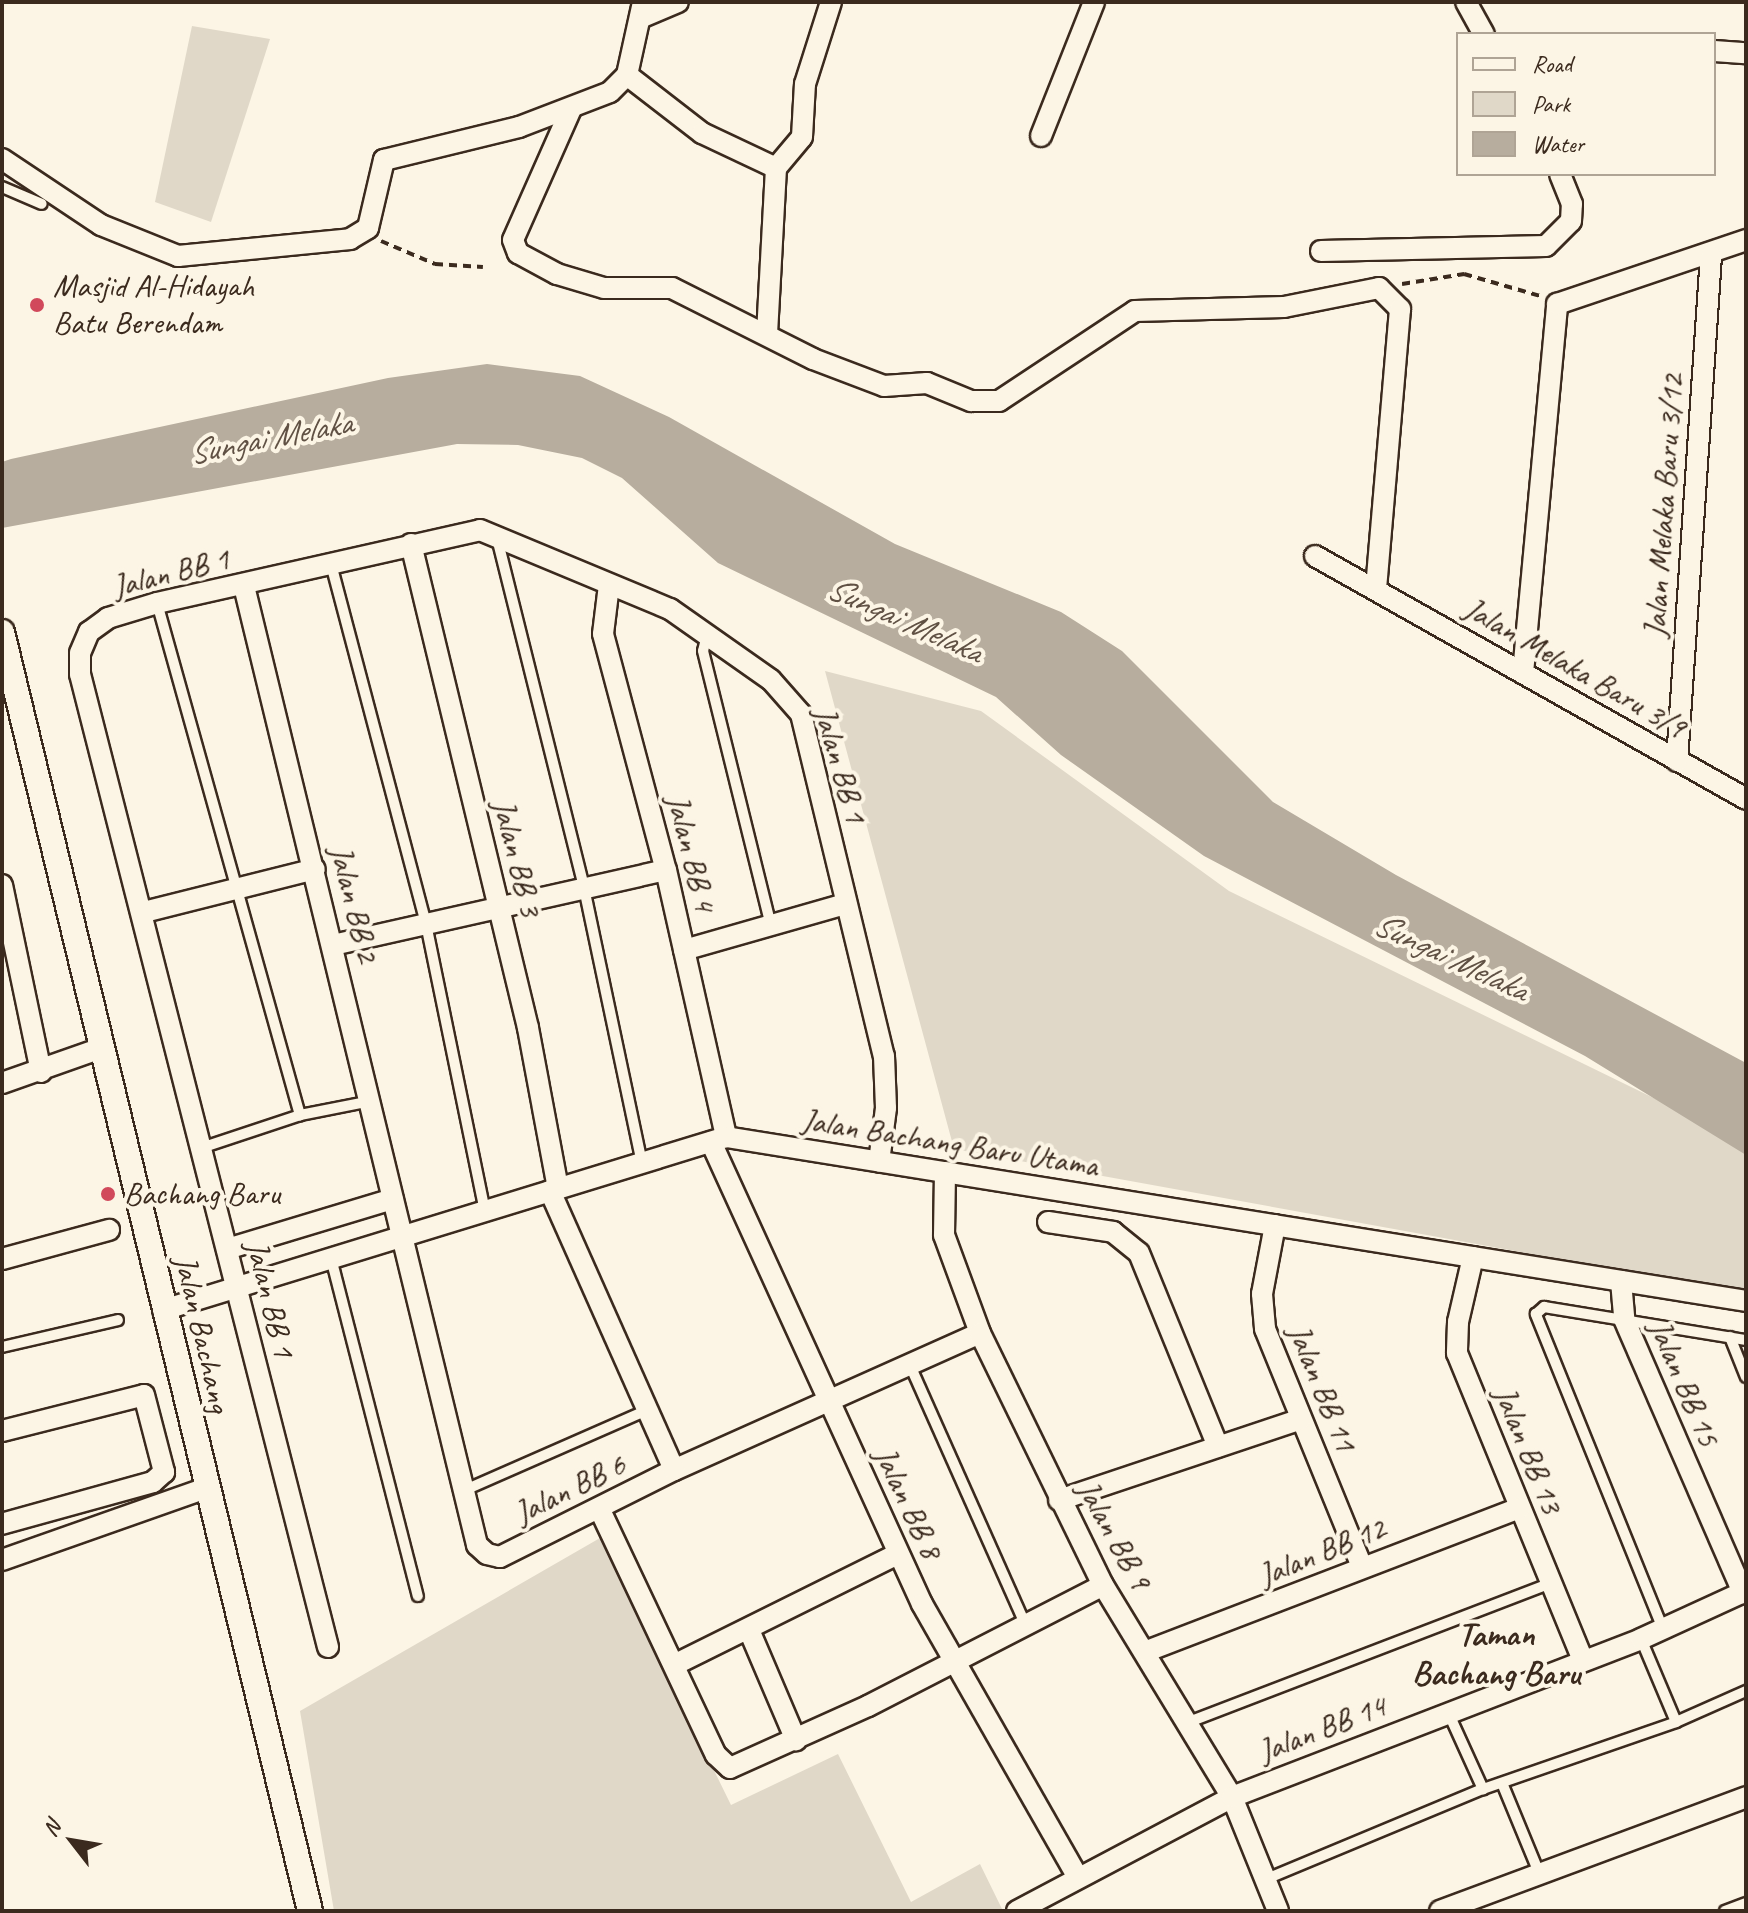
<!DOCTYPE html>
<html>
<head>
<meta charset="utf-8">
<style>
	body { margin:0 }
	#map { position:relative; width:1748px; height:1913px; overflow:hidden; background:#fcf5e5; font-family:Caveat,sans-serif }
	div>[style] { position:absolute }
	.green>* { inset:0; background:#e0d8c8 }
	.water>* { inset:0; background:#b7ad9e }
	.path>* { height:4px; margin-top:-2px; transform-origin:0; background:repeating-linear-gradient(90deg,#3b2a1e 0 8px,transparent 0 14px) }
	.roads { filter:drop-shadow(2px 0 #3b2a1e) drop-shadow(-2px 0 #3b2a1e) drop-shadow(0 2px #3b2a1e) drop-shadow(0 -2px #3b2a1e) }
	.service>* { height:10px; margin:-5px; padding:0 5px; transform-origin:5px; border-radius:5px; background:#fcf5e5 }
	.minor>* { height:20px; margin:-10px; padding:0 10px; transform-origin:10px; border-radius:10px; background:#fcf5e5 }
	.tertiary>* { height:24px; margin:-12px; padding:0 12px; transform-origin:12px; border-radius:12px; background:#fcf5e5 }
	.dots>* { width:22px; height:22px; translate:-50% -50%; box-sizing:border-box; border:4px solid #fcf5e5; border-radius:50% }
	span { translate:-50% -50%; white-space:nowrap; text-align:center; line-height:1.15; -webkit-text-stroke:8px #fcf5e5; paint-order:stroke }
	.poi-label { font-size:32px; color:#3b2a1e }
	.left { translate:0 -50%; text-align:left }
	.street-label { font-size:32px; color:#3b2a1e }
	.water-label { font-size:34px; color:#605144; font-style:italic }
	.neighbourhood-label { font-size:34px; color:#3b2a1e; font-weight:700 }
	.frame { position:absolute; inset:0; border:4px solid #3b2a1e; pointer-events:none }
	.legend { position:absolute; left:1456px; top:32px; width:260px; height:144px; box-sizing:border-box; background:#fcf5e5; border:2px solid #afa495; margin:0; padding:10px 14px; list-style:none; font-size:24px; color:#3b2a1e }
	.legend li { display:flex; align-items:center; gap:16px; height:40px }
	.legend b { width:40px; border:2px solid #afa495 }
	.north { position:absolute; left:32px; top:1801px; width:80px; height:80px; -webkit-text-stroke:6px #fcf5e5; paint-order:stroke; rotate:301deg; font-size:22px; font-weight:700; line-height:32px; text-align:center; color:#3b2a1e }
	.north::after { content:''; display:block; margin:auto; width:28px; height:36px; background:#3b2a1e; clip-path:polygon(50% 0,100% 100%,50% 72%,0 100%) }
</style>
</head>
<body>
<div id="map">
	<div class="green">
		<div style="clip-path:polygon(192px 26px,270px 39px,211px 222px,155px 202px)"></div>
		<div style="clip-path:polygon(825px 671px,981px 711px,1229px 891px,1746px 1143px,1746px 1293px,954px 1149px)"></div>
		<div style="clip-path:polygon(600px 1538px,731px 1805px,838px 1754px,911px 1902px,980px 1864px,1003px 1911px,334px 1911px,300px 1711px)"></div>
	</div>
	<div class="water">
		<div style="clip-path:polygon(487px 364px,580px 376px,669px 417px,895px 544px,1061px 612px,1122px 651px,1273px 802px,1396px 875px,1746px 1063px,1746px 1155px,1585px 1056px,1204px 856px,1061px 755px,996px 697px,718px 563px,622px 478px,582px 458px,518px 445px,457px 444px,2px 528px,2px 462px,11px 459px,388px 378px)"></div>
	</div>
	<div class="path">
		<div style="left:381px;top:241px;width:59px;rotate:23.1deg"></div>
		<div style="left:435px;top:264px;width:48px;rotate:3.6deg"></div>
		<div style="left:1402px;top:284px;width:63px;rotate:-9.2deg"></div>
		<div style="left:1464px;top:274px;width:79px;rotate:16.1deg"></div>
	</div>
	<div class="roads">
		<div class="service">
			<div style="left:2px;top:187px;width:43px;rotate:23deg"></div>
			<div style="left:497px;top:538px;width:361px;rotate:76deg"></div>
			<div style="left:584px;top:888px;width:281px;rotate:78.1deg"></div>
			<div style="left:331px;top:564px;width:372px;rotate:75.2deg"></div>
			<div style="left:426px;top:924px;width:293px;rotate:78.4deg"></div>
			<div style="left:157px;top:603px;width:532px;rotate:74.4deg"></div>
			<div style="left:707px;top:635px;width:16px;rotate:104deg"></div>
			<div style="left:703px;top:651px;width:283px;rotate:76.1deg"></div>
			<div style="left:201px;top:1148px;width:104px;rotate:-18.4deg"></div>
			<div style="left:300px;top:1115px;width:72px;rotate:-11.2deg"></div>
			<div style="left:331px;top:1258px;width:349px;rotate:75.6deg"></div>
			<div style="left:1730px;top:1337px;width:43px;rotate:68.2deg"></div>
			<div style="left:2px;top:1347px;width:119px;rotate:-13.1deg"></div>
			<div style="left:909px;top:1363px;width:285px;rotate:66deg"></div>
			<div style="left:465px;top:1490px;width:199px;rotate:-23.7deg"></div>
			<div style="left:1663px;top:1629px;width:340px;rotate:-112deg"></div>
			<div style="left:1536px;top:1314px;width:11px;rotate:-41deg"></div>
			<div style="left:1544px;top:1307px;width:205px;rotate:9.3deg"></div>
			<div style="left:1641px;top:1639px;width:90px;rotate:67.1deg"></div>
			<div style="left:1448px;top:1712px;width:85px;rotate:65.6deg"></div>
			<div style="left:1189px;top:1722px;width:386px;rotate:-21deg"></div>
			<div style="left:1502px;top:1783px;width:100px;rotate:67.6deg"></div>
			<div style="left:1264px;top:1880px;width:237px;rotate:-22.6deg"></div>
			<div style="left:1483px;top:1789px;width:204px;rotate:-19.1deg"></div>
			<div style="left:1676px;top:1722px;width:77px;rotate:-23.9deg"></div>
			<div style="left:1725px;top:1911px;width:22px;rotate:-21deg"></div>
		</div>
		<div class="minor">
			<div style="left:1466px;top:2px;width:37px;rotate:61deg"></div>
			<div style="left:640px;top:18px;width:41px;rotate:-22.8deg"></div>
			<div style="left:1714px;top:51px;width:32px;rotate:4deg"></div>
			<div style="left:627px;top:75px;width:95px;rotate:37.7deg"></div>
			<div style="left:702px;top:133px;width:82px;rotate:25.3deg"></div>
			<div style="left:776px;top:168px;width:165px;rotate:93.1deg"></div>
			<div style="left:571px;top:109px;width:143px;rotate:113.9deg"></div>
			<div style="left:513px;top:240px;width:14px;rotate:69deg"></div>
			<div style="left:518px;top:253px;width:44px;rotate:28.3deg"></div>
			<div style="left:557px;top:274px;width:49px;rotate:16.6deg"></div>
			<div style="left:604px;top:288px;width:68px"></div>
			<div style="left:672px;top:288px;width:158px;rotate:26.7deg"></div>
			<div style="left:813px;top:359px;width:76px;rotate:20.8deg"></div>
			<div style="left:884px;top:386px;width:43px;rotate:-4deg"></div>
			<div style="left:927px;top:383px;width:48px;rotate:22.2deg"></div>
			<div style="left:971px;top:401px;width:28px"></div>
			<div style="left:999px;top:401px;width:163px;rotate:-33.5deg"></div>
			<div style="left:1135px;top:311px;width:149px;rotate:-1.5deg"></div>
			<div style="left:1284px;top:307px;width:97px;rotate:-11.3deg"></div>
			<div style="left:1379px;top:288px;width:30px;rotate:45deg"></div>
			<div style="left:1400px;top:309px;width:280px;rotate:94.9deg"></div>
			<div style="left:1041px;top:136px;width:144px;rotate:-68.4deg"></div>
			<div style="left:2px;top:159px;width:119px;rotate:33.7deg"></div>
			<div style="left:101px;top:225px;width:83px;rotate:21.9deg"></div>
			<div style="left:178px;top:256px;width:173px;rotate:-5.6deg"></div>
			<div style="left:350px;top:239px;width:21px;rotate:-31deg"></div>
			<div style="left:368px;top:228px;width:70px;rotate:-76.8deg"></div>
			<div style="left:384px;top:160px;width:139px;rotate:-13.7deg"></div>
			<div style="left:519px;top:127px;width:97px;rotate:-21deg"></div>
			<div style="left:610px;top:92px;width:24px;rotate:-45deg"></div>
			<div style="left:627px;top:75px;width:75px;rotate:-77.6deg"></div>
			<div style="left:776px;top:168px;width:40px;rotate:-50deg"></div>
			<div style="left:802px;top:137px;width:53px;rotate:-86.8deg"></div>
			<div style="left:805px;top:84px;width:86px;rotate:-72.4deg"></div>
			<div style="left:1321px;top:251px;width:225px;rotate:-1.3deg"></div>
			<div style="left:1546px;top:246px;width:35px;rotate:-45deg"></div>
			<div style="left:1571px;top:221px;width:17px;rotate:-87deg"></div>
			<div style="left:1572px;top:204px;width:32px;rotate:-112deg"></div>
			<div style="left:411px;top:544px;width:498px;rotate:76.4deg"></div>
			<div style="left:528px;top:1028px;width:163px;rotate:79.4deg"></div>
			<div style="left:1315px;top:556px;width:495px;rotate:29.4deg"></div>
			<div style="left:609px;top:585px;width:49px;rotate:97deg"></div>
			<div style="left:603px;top:634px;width:244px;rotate:75.1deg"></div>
			<div style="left:666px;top:870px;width:274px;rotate:77.3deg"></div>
			<div style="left:244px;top:586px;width:987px;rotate:76.34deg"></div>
			<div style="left:477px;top:1545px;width:13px;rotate:42deg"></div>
			<div style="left:487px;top:1554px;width:13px;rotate:13deg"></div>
			<div style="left:500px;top:1557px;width:195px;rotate:-26.6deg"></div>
			<div style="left:674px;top:1470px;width:335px;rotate:-24.1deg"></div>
			<div style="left:1523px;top:673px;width:371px;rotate:-84.7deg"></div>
			<div style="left:1557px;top:304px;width:200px;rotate:-18.7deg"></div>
			<div style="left:1677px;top:761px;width:506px;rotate:-86.15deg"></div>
			<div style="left:2px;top:885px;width:191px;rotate:78.2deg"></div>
			<div style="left:144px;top:912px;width:176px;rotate:-14.1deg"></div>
			<div style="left:333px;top:945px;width:341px;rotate:-12.7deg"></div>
			<div style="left:684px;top:950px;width:168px;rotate:-15.9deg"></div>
			<div style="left:2px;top:1083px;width:108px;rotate:-19.4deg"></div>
			<div style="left:711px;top:1142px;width:508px;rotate:65.45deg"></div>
			<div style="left:922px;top:1604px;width:314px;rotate:60.3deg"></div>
			<div style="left:945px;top:1172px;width:63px;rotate:90.9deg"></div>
			<div style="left:944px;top:1235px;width:104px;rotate:69.8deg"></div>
			<div style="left:980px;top:1333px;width:280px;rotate:64deg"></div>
			<div style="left:1103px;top:1585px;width:248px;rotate:58.7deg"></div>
			<div style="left:1232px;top:1797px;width:123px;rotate:68deg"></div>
			<div style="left:550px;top:1191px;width:305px;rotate:66deg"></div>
			<div style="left:1048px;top:1222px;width:66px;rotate:8.7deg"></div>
			<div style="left:1113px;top:1232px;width:33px;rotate:39deg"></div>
			<div style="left:1139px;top:1253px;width:209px;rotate:67.8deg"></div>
			<div style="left:1275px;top:1225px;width:70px;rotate:100.7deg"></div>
			<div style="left:1262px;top:1294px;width:35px;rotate:85deg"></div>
			<div style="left:1265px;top:1329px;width:257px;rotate:67.8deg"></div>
			<div style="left:227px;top:1249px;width:173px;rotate:-16.8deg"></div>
			<div style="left:1473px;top:1257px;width:67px;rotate:103deg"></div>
			<div style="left:1458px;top:1322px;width:31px;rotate:92deg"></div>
			<div style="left:1457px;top:1353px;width:332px;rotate:67.7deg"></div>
			<div style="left:2px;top:1259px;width:111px;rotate:-15.2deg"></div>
			<div style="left:1621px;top:1281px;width:38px;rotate:85deg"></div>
			<div style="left:1624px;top:1319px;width:299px;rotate:66.5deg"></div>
			<div style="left:163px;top:1310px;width:589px;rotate:-17.08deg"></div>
			<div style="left:726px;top:1137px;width:1033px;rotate:9.13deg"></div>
			<div style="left:2px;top:1431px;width:146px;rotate:-14.2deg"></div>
			<div style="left:144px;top:1395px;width:80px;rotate:75.4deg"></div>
			<div style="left:164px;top:1472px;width:15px;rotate:138deg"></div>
			<div style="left:153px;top:1482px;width:157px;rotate:164.5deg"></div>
			<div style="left:1059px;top:1500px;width:255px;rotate:-18.5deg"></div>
			<div style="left:600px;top:1510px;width:271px;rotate:64.7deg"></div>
			<div style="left:716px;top:1755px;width:19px;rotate:43deg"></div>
			<div style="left:730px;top:1768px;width:151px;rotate:-24.2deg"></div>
			<div style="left:868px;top:1706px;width:264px;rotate:-27.2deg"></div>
			<div style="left:2px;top:1560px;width:216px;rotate:-19.4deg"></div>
			<div style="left:749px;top:1630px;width:120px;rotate:66.9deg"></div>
			<div style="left:328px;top:1647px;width:1004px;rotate:-104.3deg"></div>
			<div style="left:80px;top:674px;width:21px;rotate:-90deg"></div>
			<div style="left:80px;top:653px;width:23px;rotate:-67deg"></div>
			<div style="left:89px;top:632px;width:24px;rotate:-36deg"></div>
			<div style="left:108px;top:618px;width:51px;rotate:-17deg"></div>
			<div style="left:157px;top:603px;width:331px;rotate:-12.7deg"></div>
			<div style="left:480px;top:530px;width:206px;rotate:22.6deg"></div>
			<div style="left:670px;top:609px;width:123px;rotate:35.1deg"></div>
			<div style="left:771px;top:680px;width:45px;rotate:48.6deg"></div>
			<div style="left:801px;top:714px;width:352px;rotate:76.4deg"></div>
			<div style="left:884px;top:1056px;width:52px;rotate:87.8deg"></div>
			<div style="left:886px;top:1108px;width:54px;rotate:97.4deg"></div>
			<div style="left:1147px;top:1651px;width:399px;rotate:-21deg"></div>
			<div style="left:676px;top:1664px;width:248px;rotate:-26.4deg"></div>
			<div style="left:1017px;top:1911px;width:243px;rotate:-27.9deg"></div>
			<div style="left:1232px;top:1797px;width:438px;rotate:-21.1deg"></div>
			<div style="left:1641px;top:1639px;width:115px;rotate:-24.6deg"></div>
			<div style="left:1440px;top:1911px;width:327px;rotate:-20.4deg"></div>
		</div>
		<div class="tertiary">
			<div style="left:2px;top:632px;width:1316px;rotate:76.46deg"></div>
		</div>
	</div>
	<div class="dots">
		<div style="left:37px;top:305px;background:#d1495b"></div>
		<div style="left:108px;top:1194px;background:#d1495b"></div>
	</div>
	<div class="poi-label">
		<span class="left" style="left:53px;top:305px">Masjid Al-Hidayah<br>Batu Berendam</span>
		<span class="left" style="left:124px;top:1194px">Bachang Baru</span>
	</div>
	<div class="street-label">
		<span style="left:1664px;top:506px;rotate:-86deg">Jalan Melaka Baru 3/12</span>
		<span style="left:171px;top:573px;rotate:-14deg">Jalan BB 1</span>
		<span style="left:1575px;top:668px;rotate:30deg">Jalan Melaka Baru 3/9</span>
		<span style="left:840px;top:765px;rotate:74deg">Jalan BB 1</span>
		<span style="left:691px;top:853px;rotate:76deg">Jalan BB 4</span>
		<span style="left:517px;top:858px;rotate:76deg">Jalan BB 3</span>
		<span style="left:354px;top:904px;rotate:76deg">Jalan BB 2</span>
		<span style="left:950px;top:1143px;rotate:9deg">Jalan Bachang Baru Utama</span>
		<span style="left:270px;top:1299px;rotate:76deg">Jalan BB 1</span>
		<span style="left:202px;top:1334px;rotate:77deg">Jalan Bachang</span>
		<span style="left:1684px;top:1383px;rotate:67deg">Jalan BB 15</span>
		<span style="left:1322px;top:1388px;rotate:68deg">Jalan BB 11</span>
		<span style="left:1528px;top:1450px;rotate:68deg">Jalan BB 13</span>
		<span style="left:570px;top:1489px;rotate:-26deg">Jalan BB 6</span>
		<span style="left:908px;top:1503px;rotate:65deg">Jalan BB 8</span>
		<span style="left:1114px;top:1535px;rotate:61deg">Jalan BB 9</span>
		<span style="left:1322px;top:1552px;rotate:-22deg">Jalan BB 12</span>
		<span style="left:1322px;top:1729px;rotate:-21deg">Jalan BB 14</span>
	</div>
	<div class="water-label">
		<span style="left:270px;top:437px;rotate:-11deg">Sungai Melaka</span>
		<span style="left:905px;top:619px;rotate:24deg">Sungai Melaka</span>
		<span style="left:1451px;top:956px;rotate:25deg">Sungai Melaka</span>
	</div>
	<div class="neighbourhood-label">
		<span style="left:1496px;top:1653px">Taman<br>Bachang Baru</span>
	</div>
	<div class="frame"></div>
	<ul class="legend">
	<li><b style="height:10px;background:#fcf5e5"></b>Road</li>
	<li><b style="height:22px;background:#e0d8c8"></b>Park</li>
	<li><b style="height:22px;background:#b7ad9e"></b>Water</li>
	</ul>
	<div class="north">N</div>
</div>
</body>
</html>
